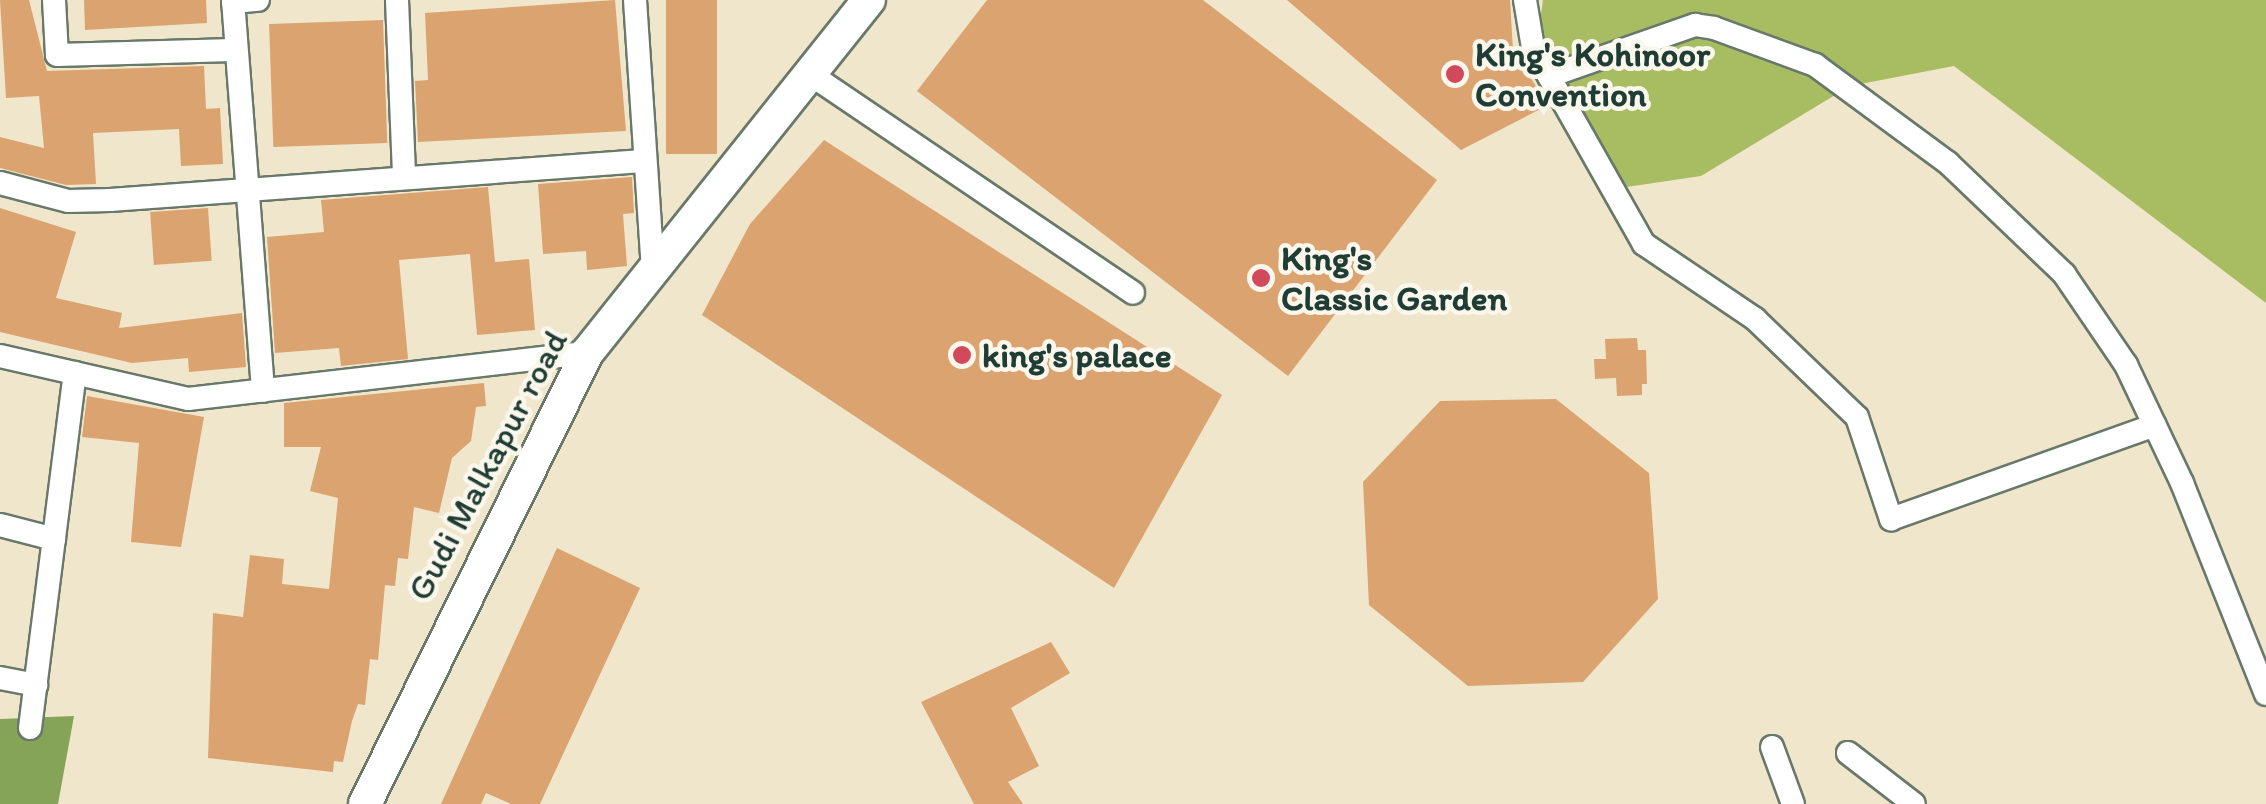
<!DOCTYPE html>
<html>
<head>
<meta charset="utf-8">
<style>
	body { margin:0 }
	#map { position:relative; width:2266px; height:804px; overflow:hidden; background:#f0e6cb; font-family:Itim,sans-serif }
	div>[style] { position:absolute }
	.green>* { inset:0; background:#a8bd62 }
	.forest>* { inset:0; background:#86a458 }
	.building>* { inset:0; background:#daa370; transform-origin:0 0 }
	.roads { filter:drop-shadow(2px 0 #687869) drop-shadow(-2px 0 #687869) drop-shadow(0 2px #687869) drop-shadow(0 -2px #687869) }
	.street>* { height:22px; margin:-11px; padding:0 11px; transform-origin:11px; border-radius:11px; background:#fff }
	.secondary>* { height:32px; margin:-16px; padding:0 16px; transform-origin:16px; border-radius:16px; background:#fff }
	.dots>* { width:28px; height:28px; translate:-50% -50%; box-sizing:border-box; border:5px solid #fbf7ec; border-radius:50% }
	span { translate:-50% -50%; white-space:nowrap; text-align:center; line-height:1.15; -webkit-text-stroke:9px #fbf7ec; paint-order:stroke }
	.poi-label { font-size:35px; color:#1f3d34; font-weight:700 }
	.left { translate:0 -50%; text-align:left }
	.street-label { font-size:35px; color:#1f3d34 }
</style>
</head>
<body>
<div id="map">
	<div class="green">
		<div style="clip-path:polygon(1543px 0,2266px 0,2266px 303px,1954px 66px,1850px 86px,1701px 176px,1613px 189px,1538px 35px)"></div>
	</div>
	<div class="forest">
		<div style="clip-path:polygon(74px 716px,58px 804px,0 804px,0 719px)"></div>
	</div>
	<div class="building">
		<div style="clip-path:polygon(0 0,29px 0,47px 71px,204px 66px,206px 109px,220px 108px,223px 164px,181px 166px,179px 129px,93px 133px,96px 184px,66px 185px,0 168px,0 137px,44px 148px,39px 96px,6px 98px)"></div>
		<div style="clip-path:polygon(84px 0,206px 0,207px 23px,85px 30px)"></div>
		<div style="clip-path:polygon(615px 0,626px 131px,418px 142px,415px 81px,428px 80px,425px 13px)"></div>
		<div style="left:666px;top:0;width:51px;height:154px"></div>
		<div style="clip-path:polygon(987px 0,1203px 0,1437px 180px,1288px 376px,917px 91px)"></div>
		<div style="clip-path:polygon(1287px 0,1510px 0,1513px 50px,1548px 105px,1461px 150px)"></div>
		<div style="left:383px;top:20px;width:123px;height:114px;rotate:88deg"></div>
		<div style="clip-path:polygon(824px 140px,1222px 395px,1114px 588px,702px 315px,750px 224px)"></div>
		<div style="clip-path:polygon(632px 177px,634px 213px,623px 214px,627px 266px,587px 270px,586px 251px,543px 254px,538px 184px)"></div>
		<div style="clip-path:polygon(488px 187px,495px 262px,529px 259px,535px 330px,477px 335px,470px 254px,399px 260px,408px 359px,341px 366px,339px 348px,275px 353px,267px 237px,324px 232px,321px 200px)"></div>
		<div style="clip-path:polygon(0 208px,76px 232px,56px 298px,122px 313px,119px 328px,242px 313px,246px 367px,189px 372px,188px 358px,132px 363px,0 332px)"></div>
		<div style="left:208px;top:208px;width:53px;height:58px;rotate:86deg"></div>
		<div style="clip-path:polygon(1637px 338px,1638px 350px,1646px 350px,1647px 384px,1642px 384px,1642px 395px,1617px 396px,1616px 378px,1595px 379px,1594px 359px,1606px 359px,1605px 339px)"></div>
		<div style="clip-path:polygon(484px 383px,486px 406px,476px 407px,471px 441px,452px 458px,439px 513px,414px 507px,408px 559px,398px 558px,395px 586px,385px 585px,378px 660px,370px 659px,365px 705px,358px 704px,352px 721px,343px 762px,334px 761px,333px 772px,208px 758px,213px 613px,243px 617px,250px 555px,284px 559px,282px 584px,329px 589px,338px 498px,310px 491px,321px 447px,284px 447px,284px 403px)"></div>
		<div style="clip-path:polygon(87px 396px,204px 417px,181px 547px,131px 542px,139px 443px,82px 437px)"></div>
		<div style="clip-path:polygon(1556px 399px,1649px 473px,1658px 599px,1583px 682px,1468px 686px,1369px 605px,1363px 482px,1440px 401px)"></div>
		<div style="clip-path:polygon(557px 548px,640px 588px,540px 804px,511px 804px,486px 793px,481px 804px,441px 804px)"></div>
		<div style="clip-path:polygon(1051px 642px,1070px 673px,1011px 708px,1039px 766px,1008px 782px,1023px 804px,974px 804px,921px 702px)"></div>
	</div>
	<div class="roads">
		<div class="street">
			<div style="left:54px;top:0;width:55px;rotate:86.9deg"></div>
			<div style="left:57px;top:55px;width:176px;rotate:-1.6deg"></div>
			<div style="left:233px;top:0;width:392px;rotate:85.6deg"></div>
			<div style="left:397px;top:0;width:178px;rotate:87.7deg"></div>
			<div style="left:635px;top:0;width:272px;rotate:86.2deg"></div>
			<div style="left:1525px;top:0;width:49px;rotate:80.5deg"></div>
			<div style="left:1533px;top:48px;width:225px;rotate:60.5deg"></div>
			<div style="left:1644px;top:244px;width:134px;rotate:34deg"></div>
			<div style="left:1755px;top:319px;width:141px;rotate:43.9deg"></div>
			<div style="left:1857px;top:417px;width:108px;rotate:71.6deg"></div>
			<div style="left:1891px;top:519px;width:280px;rotate:-19.6deg"></div>
			<div style="left:233px;top:2px;width:25px;rotate:-5deg"></div>
			<div style="left:810px;top:74px;width:390px;rotate:34.1deg"></div>
			<div style="left:1549px;top:76px;width:155px;rotate:-19.3deg"></div>
			<div style="left:1695px;top:25px;width:19px;rotate:9deg"></div>
			<div style="left:1714px;top:28px;width:108px;rotate:20.1deg"></div>
			<div style="left:1815px;top:65px;width:165px;rotate:36.4deg"></div>
			<div style="left:1948px;top:163px;width:161px;rotate:43.7deg"></div>
			<div style="left:2064px;top:274px;width:110px;rotate:55.7deg"></div>
			<div style="left:2126px;top:365px;width:131px;rotate:64.6deg"></div>
			<div style="left:2182px;top:483px;width:227px;rotate:68.3deg"></div>
			<div style="left:0;top:183px;width:70px;rotate:14.8deg"></div>
			<div style="left:68px;top:201px;width:42px;rotate:-1.4deg"></div>
			<div style="left:110px;top:200px;width:534px;rotate:-4.18deg"></div>
			<div style="left:0;top:356px;width:193px;rotate:12.9deg"></div>
			<div style="left:188px;top:399px;width:402px;rotate:-6.6deg"></div>
			<div style="left:0;top:525px;width:56px;rotate:14.5deg"></div>
			<div style="left:0;top:678px;width:37px;rotate:11deg"></div>
			<div style="left:30px;top:728px;width:358px;rotate:-82.8deg"></div>
			<div style="left:1772px;top:747px;width:61px;rotate:69.8deg"></div>
			<div style="left:1848px;top:753px;width:83px;rotate:37.7deg"></div>
		</div>
		<div class="secondary">
			<div style="left:365px;top:804px;width:503px;rotate:-63.79deg"></div>
			<div style="left:587px;top:353px;width:452px;rotate:-51.4deg"></div>
		</div>
	</div>
	<div class="dots">
		<div style="left:1455px;top:74px;background:#d1495b"></div>
		<div style="left:1261px;top:278px;background:#d1495b"></div>
		<div style="left:962px;top:355px;background:#d1495b"></div>
	</div>
	<div class="poi-label">
		<span class="left" style="left:1475px;top:74px">King's Kohinoor<br>Convention</span>
		<span class="left" style="left:1281px;top:278px">King's<br>Classic Garden</span>
		<span class="left" style="left:982px;top:355px">king's palace</span>
	</div>
	<div class="street-label">
		<span style="left:487px;top:465px;rotate:-62deg">Gudi Malkapur road</span>
	</div>
</div>
</body>
</html>
